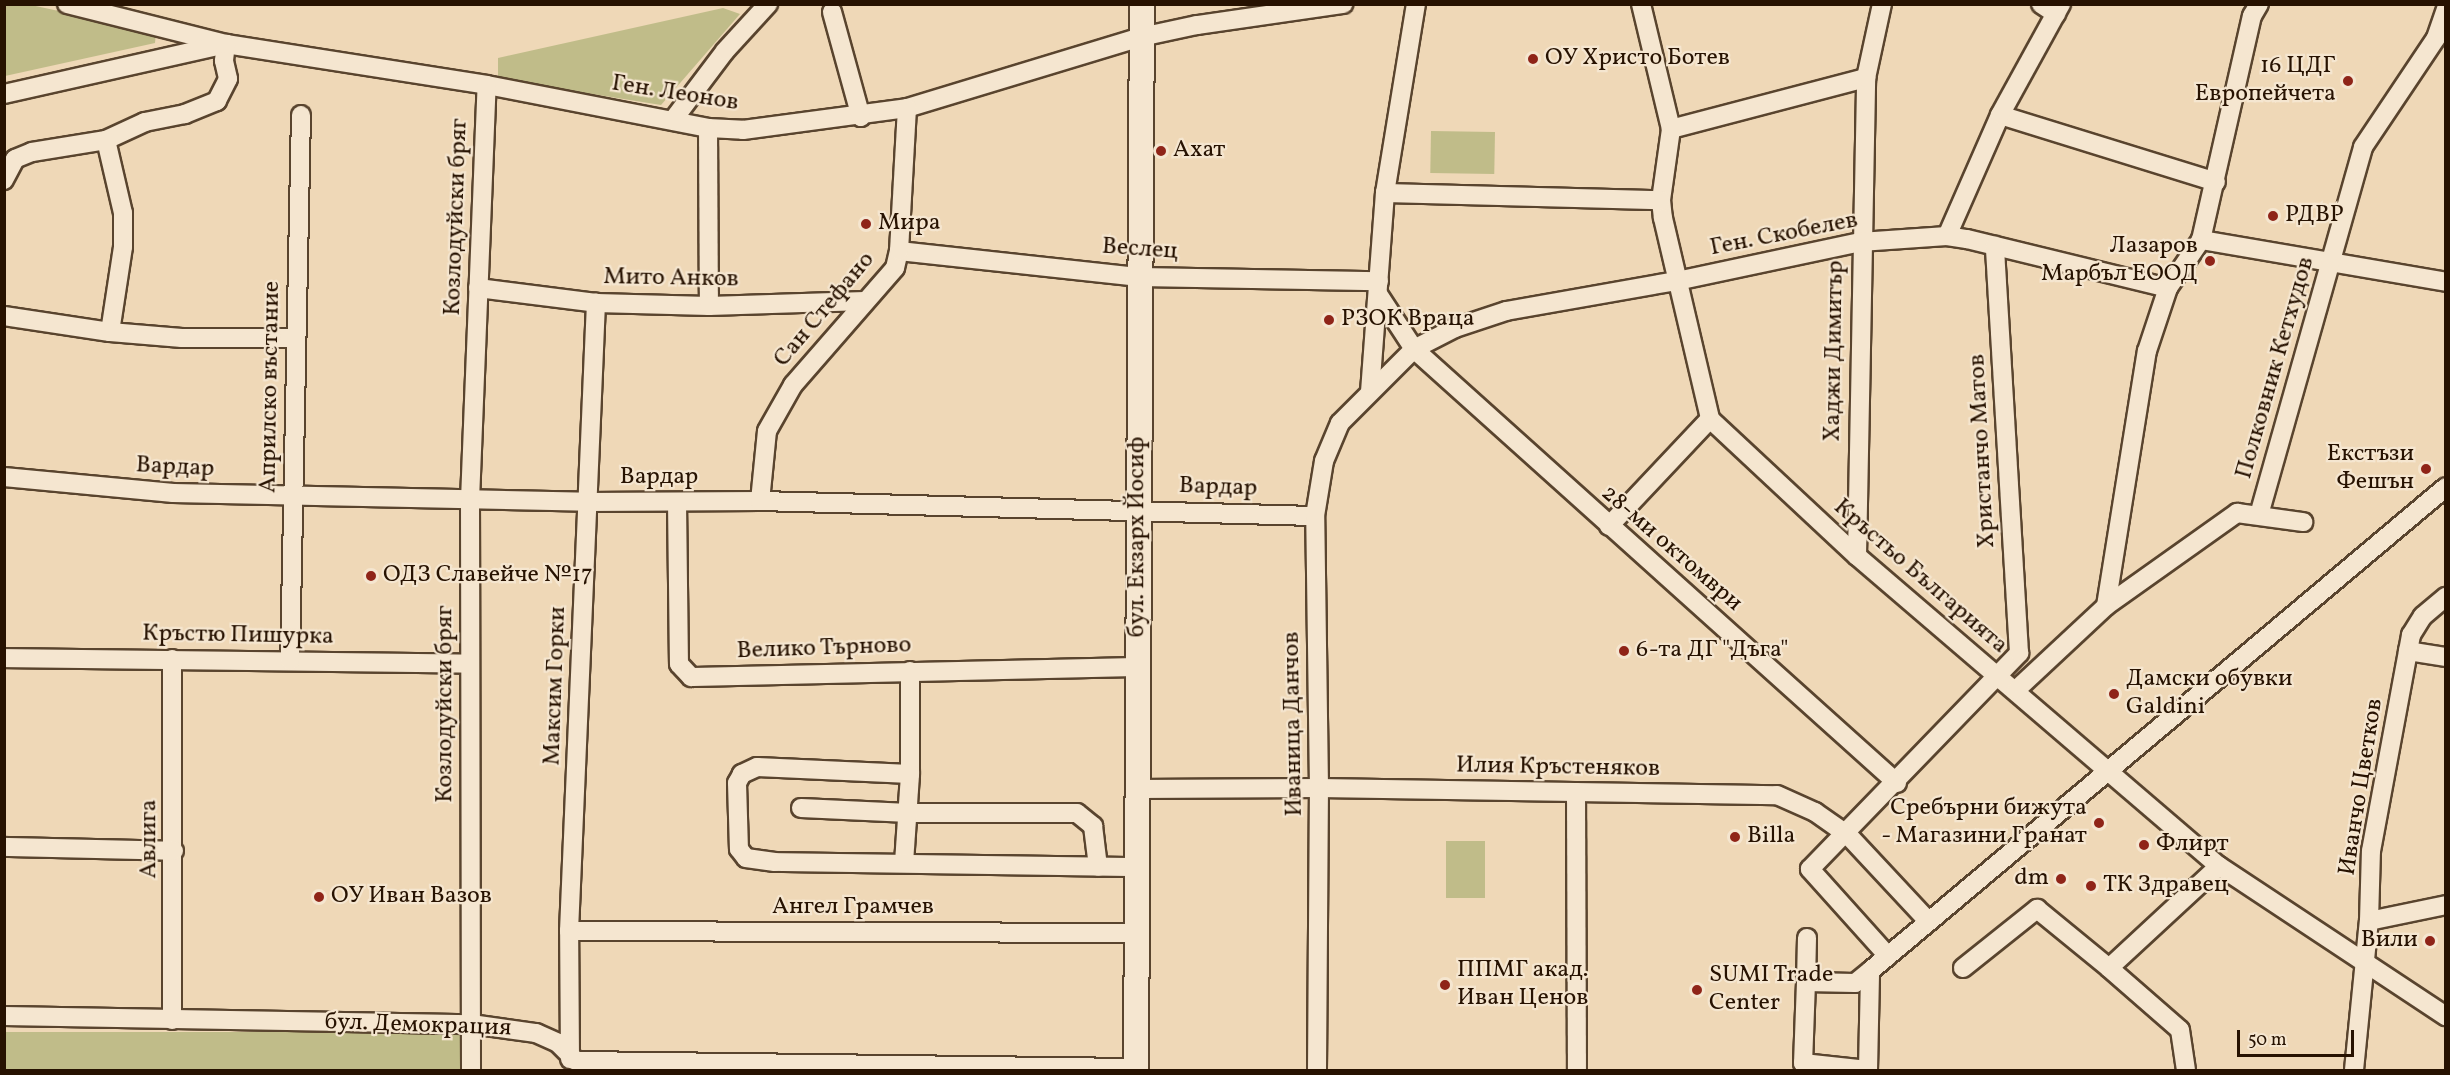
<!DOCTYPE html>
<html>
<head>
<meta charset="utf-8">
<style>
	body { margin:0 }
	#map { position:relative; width:2450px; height:1075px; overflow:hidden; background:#efd8b7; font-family:Vollkorn,serif }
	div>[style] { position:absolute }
	.green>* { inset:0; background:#c0bc89; transform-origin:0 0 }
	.roads { filter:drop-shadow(2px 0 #59442e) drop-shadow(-2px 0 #59442e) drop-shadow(0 2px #59442e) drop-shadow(0 -2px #59442e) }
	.street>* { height:18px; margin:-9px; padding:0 9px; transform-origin:9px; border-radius:9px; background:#f5e6d0 }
	.secondary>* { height:24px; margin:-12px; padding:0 12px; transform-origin:12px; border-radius:12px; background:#f5e6d0 }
	.dots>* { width:16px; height:16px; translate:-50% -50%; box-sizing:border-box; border:3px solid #f5e6d0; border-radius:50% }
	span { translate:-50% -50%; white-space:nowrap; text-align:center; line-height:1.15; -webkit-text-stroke:4.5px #f5e6d0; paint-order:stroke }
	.poi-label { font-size:24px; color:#271201 }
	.left { translate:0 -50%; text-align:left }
	.right { translate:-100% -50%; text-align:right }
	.street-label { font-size:24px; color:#271201 }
	.frame { position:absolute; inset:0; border:6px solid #271201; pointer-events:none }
	.scale { position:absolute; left:2237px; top:1030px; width:117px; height:27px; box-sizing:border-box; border:3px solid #271201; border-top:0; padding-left:8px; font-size:18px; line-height:21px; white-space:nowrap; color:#271201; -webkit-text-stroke:4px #f5e6d0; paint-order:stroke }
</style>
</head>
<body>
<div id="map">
	<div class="green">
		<div style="clip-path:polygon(4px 5px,31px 5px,156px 32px,155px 43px,5px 76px)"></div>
		<div style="clip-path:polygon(723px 8px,740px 14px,661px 105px,498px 79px,498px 58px)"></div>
		<div style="left:1431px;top:131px;width:64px;height:42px;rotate:1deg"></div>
		<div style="left:1446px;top:841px;width:39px;height:57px"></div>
		<div style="left:5px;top:1032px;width:456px;height:38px"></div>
	</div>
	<div class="roads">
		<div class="street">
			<div style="left:67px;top:4px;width:164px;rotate:14.1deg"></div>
			<div style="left:226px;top:44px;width:264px;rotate:8.9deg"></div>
			<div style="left:487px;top:85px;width:225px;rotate:11deg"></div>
			<div style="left:708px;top:128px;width:35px;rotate:3deg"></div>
			<div style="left:743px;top:130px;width:165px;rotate:-7.6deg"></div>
			<div style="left:907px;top:108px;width:245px;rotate:-16.9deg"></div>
			<div style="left:1141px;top:37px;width:57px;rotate:-12.1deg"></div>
			<div style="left:1197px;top:25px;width:148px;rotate:-8.2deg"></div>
			<div style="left:1641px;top:4px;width:129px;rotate:76.5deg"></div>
			<div style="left:1671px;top:129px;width:72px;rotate:98deg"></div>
			<div style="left:1661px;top:200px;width:18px;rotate:84deg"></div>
			<div style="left:1663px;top:218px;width:206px;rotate:76.8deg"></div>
			<div style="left:1710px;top:419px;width:201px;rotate:43deg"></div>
			<div style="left:1857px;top:556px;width:477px;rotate:40.6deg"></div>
			<div style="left:2219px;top:866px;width:272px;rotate:33.5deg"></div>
			<div style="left:2041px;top:4px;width:18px;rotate:34deg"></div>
			<div style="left:832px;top:12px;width:109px;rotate:74.6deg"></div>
			<div style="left:4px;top:94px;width:228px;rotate:-12.7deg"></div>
			<div style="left:226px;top:44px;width:17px;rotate:97deg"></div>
			<div style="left:224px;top:61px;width:18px;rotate:77deg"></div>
			<div style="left:228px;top:79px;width:25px;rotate:117deg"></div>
			<div style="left:217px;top:101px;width:35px;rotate:158deg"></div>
			<div style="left:185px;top:114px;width:41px;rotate:168.7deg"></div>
			<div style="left:145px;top:122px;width:43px;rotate:155.2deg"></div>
			<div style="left:106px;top:140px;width:75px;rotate:170.8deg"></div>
			<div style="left:32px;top:152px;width:18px;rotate:158deg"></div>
			<div style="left:15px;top:159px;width:24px;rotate:118deg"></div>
			<div style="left:2000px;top:115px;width:226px;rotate:17.2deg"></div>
			<div style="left:673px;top:120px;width:86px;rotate:-53deg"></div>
			<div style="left:725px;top:51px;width:64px;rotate:-47.5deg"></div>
			<div style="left:708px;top:128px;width:178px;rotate:89.7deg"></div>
			<div style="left:1671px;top:129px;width:202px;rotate:-14.7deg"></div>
			<div style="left:106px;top:140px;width:75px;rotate:76.9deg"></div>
			<div style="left:123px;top:213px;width:34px;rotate:90deg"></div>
			<div style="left:123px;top:247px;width:86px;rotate:98.7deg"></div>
			<div style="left:1385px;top:193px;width:276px;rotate:1.5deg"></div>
			<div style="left:1947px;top:236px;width:132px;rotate:-66.3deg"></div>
			<div style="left:2000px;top:115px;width:127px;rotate:-61.2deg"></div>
			<div style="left:2201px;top:240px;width:249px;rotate:9.7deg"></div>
			<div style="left:899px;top:251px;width:242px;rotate:6.2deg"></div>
			<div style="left:1140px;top:277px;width:239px;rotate:1deg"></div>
			<div style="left:478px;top:288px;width:119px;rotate:7.2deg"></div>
			<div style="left:596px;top:303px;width:113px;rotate:1.5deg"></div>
			<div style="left:709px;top:306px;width:156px;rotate:-1.8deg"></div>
			<div style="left:4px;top:316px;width:107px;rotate:8.6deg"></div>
			<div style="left:110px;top:332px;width:72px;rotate:4.8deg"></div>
			<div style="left:182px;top:338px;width:113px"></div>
			<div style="left:1370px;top:392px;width:200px;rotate:-85.7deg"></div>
			<div style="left:1385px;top:193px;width:192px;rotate:-80.7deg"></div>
			<div style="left:4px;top:477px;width:170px;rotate:5.4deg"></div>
			<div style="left:173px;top:493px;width:415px;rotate:1.2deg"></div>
			<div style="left:588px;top:502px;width:172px;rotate:-0.3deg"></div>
			<div style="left:760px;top:501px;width:555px;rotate:1.55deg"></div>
			<div style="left:760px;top:501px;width:70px;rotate:-84.3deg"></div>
			<div style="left:767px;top:431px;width:53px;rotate:-60.5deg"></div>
			<div style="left:793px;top:385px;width:155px;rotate:-48.9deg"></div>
			<div style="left:895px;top:268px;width:17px;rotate:-77deg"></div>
			<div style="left:899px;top:251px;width:143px;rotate:-86.8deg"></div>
			<div style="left:677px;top:502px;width:162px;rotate:89.3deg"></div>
			<div style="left:679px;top:664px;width:18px;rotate:47deg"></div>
			<div style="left:691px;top:677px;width:447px;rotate:-1.3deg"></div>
			<div style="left:2259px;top:515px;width:382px;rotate:-74.2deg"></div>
			<div style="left:2363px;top:147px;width:131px;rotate:-56.2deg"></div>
			<div style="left:2436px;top:38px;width:31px;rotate:-71deg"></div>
			<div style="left:1609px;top:526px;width:147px;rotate:-46.7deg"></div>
			<div style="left:1857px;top:556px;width:478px;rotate:-88.9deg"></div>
			<div style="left:1866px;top:78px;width:76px;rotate:-77.8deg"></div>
			<div style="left:2106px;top:606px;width:258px;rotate:-80.9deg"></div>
			<div style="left:2147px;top:351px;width:66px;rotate:-71.6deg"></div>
			<div style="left:2168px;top:288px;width:58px;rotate:-55.5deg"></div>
			<div style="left:2201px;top:240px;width:230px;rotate:-77.2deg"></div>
			<div style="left:2252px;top:16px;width:14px;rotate:-60deg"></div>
			<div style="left:2408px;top:651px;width:38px;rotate:9deg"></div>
			<div style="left:4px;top:658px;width:466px;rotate:0.7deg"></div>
			<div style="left:172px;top:659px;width:361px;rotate:90deg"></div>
			<div style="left:290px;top:661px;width:546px;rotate:-88.85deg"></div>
			<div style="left:2016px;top:690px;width:123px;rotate:-43deg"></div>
			<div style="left:2106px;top:606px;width:161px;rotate:-35.4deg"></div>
			<div style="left:2237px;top:513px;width:67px;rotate:7.8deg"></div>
			<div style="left:910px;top:774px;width:103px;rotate:-90deg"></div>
			<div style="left:1897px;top:783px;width:649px;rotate:-138.06deg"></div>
			<div style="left:1414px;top:349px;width:46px;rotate:-27.1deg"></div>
			<div style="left:1455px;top:328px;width:54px;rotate:-18.4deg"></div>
			<div style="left:1506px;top:311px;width:174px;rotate:-10deg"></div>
			<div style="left:1677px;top:281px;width:187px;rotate:-12deg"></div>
			<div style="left:1860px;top:242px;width:87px;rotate:-3.9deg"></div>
			<div style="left:1947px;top:236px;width:20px;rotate:9deg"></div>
			<div style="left:1967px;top:239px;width:207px;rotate:13.7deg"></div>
			<div style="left:1137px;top:789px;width:182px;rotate:-0.3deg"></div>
			<div style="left:1319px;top:788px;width:458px;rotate:0.9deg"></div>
			<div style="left:1777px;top:795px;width:42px;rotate:24.1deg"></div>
			<div style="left:1815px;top:812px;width:39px;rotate:35deg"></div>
			<div style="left:1847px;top:834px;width:120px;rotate:47deg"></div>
			<div style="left:1576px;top:792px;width:278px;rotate:89.8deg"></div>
			<div style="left:801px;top:808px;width:108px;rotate:2.7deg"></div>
			<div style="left:909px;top:813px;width:168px"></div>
			<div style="left:1077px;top:813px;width:21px;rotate:39deg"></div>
			<div style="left:1093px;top:826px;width:41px;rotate:83deg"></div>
			<div style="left:4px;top:847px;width:170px;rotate:1.3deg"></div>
			<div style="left:904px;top:863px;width:89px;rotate:-86.1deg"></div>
			<div style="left:910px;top:774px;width:153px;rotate:-177.4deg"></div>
			<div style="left:757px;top:767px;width:17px;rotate:155deg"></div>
			<div style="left:742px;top:774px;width:10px;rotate:119deg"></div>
			<div style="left:737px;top:783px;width:66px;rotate:88.3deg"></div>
			<div style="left:739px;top:849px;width:11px;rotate:52deg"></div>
			<div style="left:746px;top:858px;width:29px;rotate:8deg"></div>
			<div style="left:775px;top:862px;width:362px;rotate:0.8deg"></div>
			<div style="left:2369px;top:921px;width:79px;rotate:-11.7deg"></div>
			<div style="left:569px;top:931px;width:568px;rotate:0.2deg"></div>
			<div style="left:1888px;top:956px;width:117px;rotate:-131.9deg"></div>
			<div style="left:1810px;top:869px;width:301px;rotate:-45.9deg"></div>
			<div style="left:2019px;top:653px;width:408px;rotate:-93.4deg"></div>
			<div style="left:1963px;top:968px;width:95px;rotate:-38.6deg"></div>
			<div style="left:2037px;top:909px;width:93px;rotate:39.3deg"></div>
			<div style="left:2109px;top:968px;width:150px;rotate:-42.8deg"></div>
			<div style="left:2109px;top:968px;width:94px;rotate:41.1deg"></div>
			<div style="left:2180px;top:1030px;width:40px;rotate:81.5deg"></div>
			<div style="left:1870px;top:971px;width:752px;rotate:-40.04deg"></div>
			<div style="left:1806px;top:982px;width:44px;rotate:-88.7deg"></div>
			<div style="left:4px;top:1016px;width:467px;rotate:1deg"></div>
			<div style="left:471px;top:1024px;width:66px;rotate:7.9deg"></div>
			<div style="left:536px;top:1033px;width:24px;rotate:24deg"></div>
			<div style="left:558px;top:1043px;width:25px;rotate:45deg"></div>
			<div style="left:576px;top:1061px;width:560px;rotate:0.72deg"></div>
			<div style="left:570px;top:1059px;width:128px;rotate:-90.4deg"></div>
			<div style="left:569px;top:931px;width:629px;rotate:-87.54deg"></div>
			<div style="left:471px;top:1070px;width:570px;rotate:-90.1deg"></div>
			<div style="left:470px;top:500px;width:415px;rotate:-87.7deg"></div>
			<div style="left:1317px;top:1070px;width:282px;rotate:-89.6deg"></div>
			<div style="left:1319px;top:788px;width:272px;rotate:-90.8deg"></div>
			<div style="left:1315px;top:516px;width:56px;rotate:-80.7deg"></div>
			<div style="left:1324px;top:461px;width:41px;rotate:-67.2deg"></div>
			<div style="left:1340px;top:423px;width:105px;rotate:-45deg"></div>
			<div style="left:1414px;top:349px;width:66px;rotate:-123.2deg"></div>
			<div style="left:1868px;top:1070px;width:99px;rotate:-88.8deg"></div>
			<div style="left:1870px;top:971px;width:19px;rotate:141deg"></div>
			<div style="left:1855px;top:983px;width:49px;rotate:-178.8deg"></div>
			<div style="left:1806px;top:982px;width:81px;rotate:92.1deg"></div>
			<div style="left:1803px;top:1063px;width:65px;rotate:6.1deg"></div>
			<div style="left:2354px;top:1070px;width:150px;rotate:-84.3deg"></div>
			<div style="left:2369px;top:921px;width:70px;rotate:-88.4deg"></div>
			<div style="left:2371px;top:851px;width:220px;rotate:-79.5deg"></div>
			<div style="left:2411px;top:635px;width:22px;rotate:-58deg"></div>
			<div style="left:2423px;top:616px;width:30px;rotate:-40deg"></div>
		</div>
		<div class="secondary">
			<div style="left:1136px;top:1070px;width:1066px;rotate:-89.68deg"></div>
		</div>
	</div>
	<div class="dots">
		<div style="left:1533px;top:59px;background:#8f2418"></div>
		<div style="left:2348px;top:81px;background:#8f2418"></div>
		<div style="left:1161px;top:151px;background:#8f2418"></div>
		<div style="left:2273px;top:216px;background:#8f2418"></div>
		<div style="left:866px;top:224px;background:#8f2418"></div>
		<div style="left:2210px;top:261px;background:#8f2418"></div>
		<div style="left:1329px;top:320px;background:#8f2418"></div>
		<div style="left:2426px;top:469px;background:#8f2418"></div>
		<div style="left:371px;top:576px;background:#8f2418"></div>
		<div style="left:1624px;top:651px;background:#8f2418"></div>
		<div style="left:2114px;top:694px;background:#8f2418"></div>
		<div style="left:2099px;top:823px;background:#8f2418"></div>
		<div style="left:1735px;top:837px;background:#8f2418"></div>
		<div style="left:2144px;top:845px;background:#8f2418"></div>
		<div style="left:2061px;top:879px;background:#8f2418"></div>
		<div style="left:2091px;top:886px;background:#8f2418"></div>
		<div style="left:319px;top:897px;background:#8f2418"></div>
		<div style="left:2430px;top:941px;background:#8f2418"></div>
		<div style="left:1445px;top:985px;background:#8f2418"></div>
		<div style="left:1697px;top:990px;background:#8f2418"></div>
	</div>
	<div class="poi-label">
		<span class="left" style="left:1545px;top:59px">ОУ Христо Ботев</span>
		<span class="right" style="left:2336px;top:81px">16 ЦДГ<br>Европейчета</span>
		<span class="left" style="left:1173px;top:151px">Ахат</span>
		<span class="left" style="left:2285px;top:216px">РДВР</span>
		<span class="left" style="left:878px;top:224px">Мира</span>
		<span class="right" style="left:2198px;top:261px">Лазаров<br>Марбъл ЕООД</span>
		<span class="left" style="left:1341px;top:320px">РЗОК Враца</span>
		<span class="right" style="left:2414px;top:469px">Екстъзи<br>Фешън</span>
		<span class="left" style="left:383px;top:576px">ОДЗ Славейче №17</span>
		<span class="left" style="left:1636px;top:651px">6-та ДГ "Дъга"</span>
		<span class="left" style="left:2126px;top:694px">Дамски обувки<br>Galdini</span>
		<span class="right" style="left:2087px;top:823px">Сребърни бижута<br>- Магазини Гранат</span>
		<span class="left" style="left:1747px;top:837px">Billa</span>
		<span class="left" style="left:2156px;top:845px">Флирт</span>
		<span class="right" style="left:2049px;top:879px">dm</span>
		<span class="left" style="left:2103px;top:886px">ТК Здравец</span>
		<span class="left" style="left:331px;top:897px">ОУ Иван Вазов</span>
		<span class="right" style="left:2418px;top:941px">Вили</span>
		<span class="left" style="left:1457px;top:985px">ППМГ акад.<br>Иван Ценов</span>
		<span class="left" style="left:1709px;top:990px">SUMI Trade<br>Center</span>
	</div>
	<div class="street-label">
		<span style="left:675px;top:94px;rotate:9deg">Ген. Леонов</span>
		<span style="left:457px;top:217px;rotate:-88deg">Козлодуйски бряг</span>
		<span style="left:1784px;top:235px;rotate:-11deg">Ген. Скобелев</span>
		<span style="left:1140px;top:250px;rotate:4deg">Веслец</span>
		<span style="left:671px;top:279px;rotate:1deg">Мито Анков</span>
		<span style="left:825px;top:310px;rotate:-50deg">Сан Стефано</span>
		<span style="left:1835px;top:351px;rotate:-89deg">Хаджи Димитър</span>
		<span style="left:2276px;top:368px;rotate:-74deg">Полковник Кетхудов</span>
		<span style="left:271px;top:387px;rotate:-89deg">Априлско въстание</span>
		<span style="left:1983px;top:451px;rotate:-93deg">Христанчо Матов</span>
		<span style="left:175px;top:468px;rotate:3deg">Вардар</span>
		<span style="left:659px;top:478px">Вардар</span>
		<span style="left:1218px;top:488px;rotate:2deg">Вардар</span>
		<span style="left:1138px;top:537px;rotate:-90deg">бул. Екзарх Йосиф</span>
		<span style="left:1671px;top:549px;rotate:41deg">28-ми октомври</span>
		<span style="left:1920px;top:577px;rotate:41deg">Кръстьо Българията</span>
		<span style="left:238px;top:636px;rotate:1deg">Кръстю Пишурка</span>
		<span style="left:824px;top:649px;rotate:-2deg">Велико Търново</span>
		<span style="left:556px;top:686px;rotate:-88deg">Максим Горки</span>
		<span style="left:446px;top:704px;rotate:-90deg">Козлодуйски бряг</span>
		<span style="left:1294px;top:724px;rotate:-91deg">Иваница Данчов</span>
		<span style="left:1558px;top:768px;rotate:1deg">Илия Кръстеняков</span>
		<span style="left:2362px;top:787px;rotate:-81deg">Иванчо Цветков</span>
		<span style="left:150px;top:839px;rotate:-90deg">Авлига</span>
		<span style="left:853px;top:908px">Ангел Грамчев</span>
		<span style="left:418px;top:1026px;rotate:2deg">бул. Демокрация</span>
	</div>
	<div class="frame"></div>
	<div class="scale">50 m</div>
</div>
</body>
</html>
